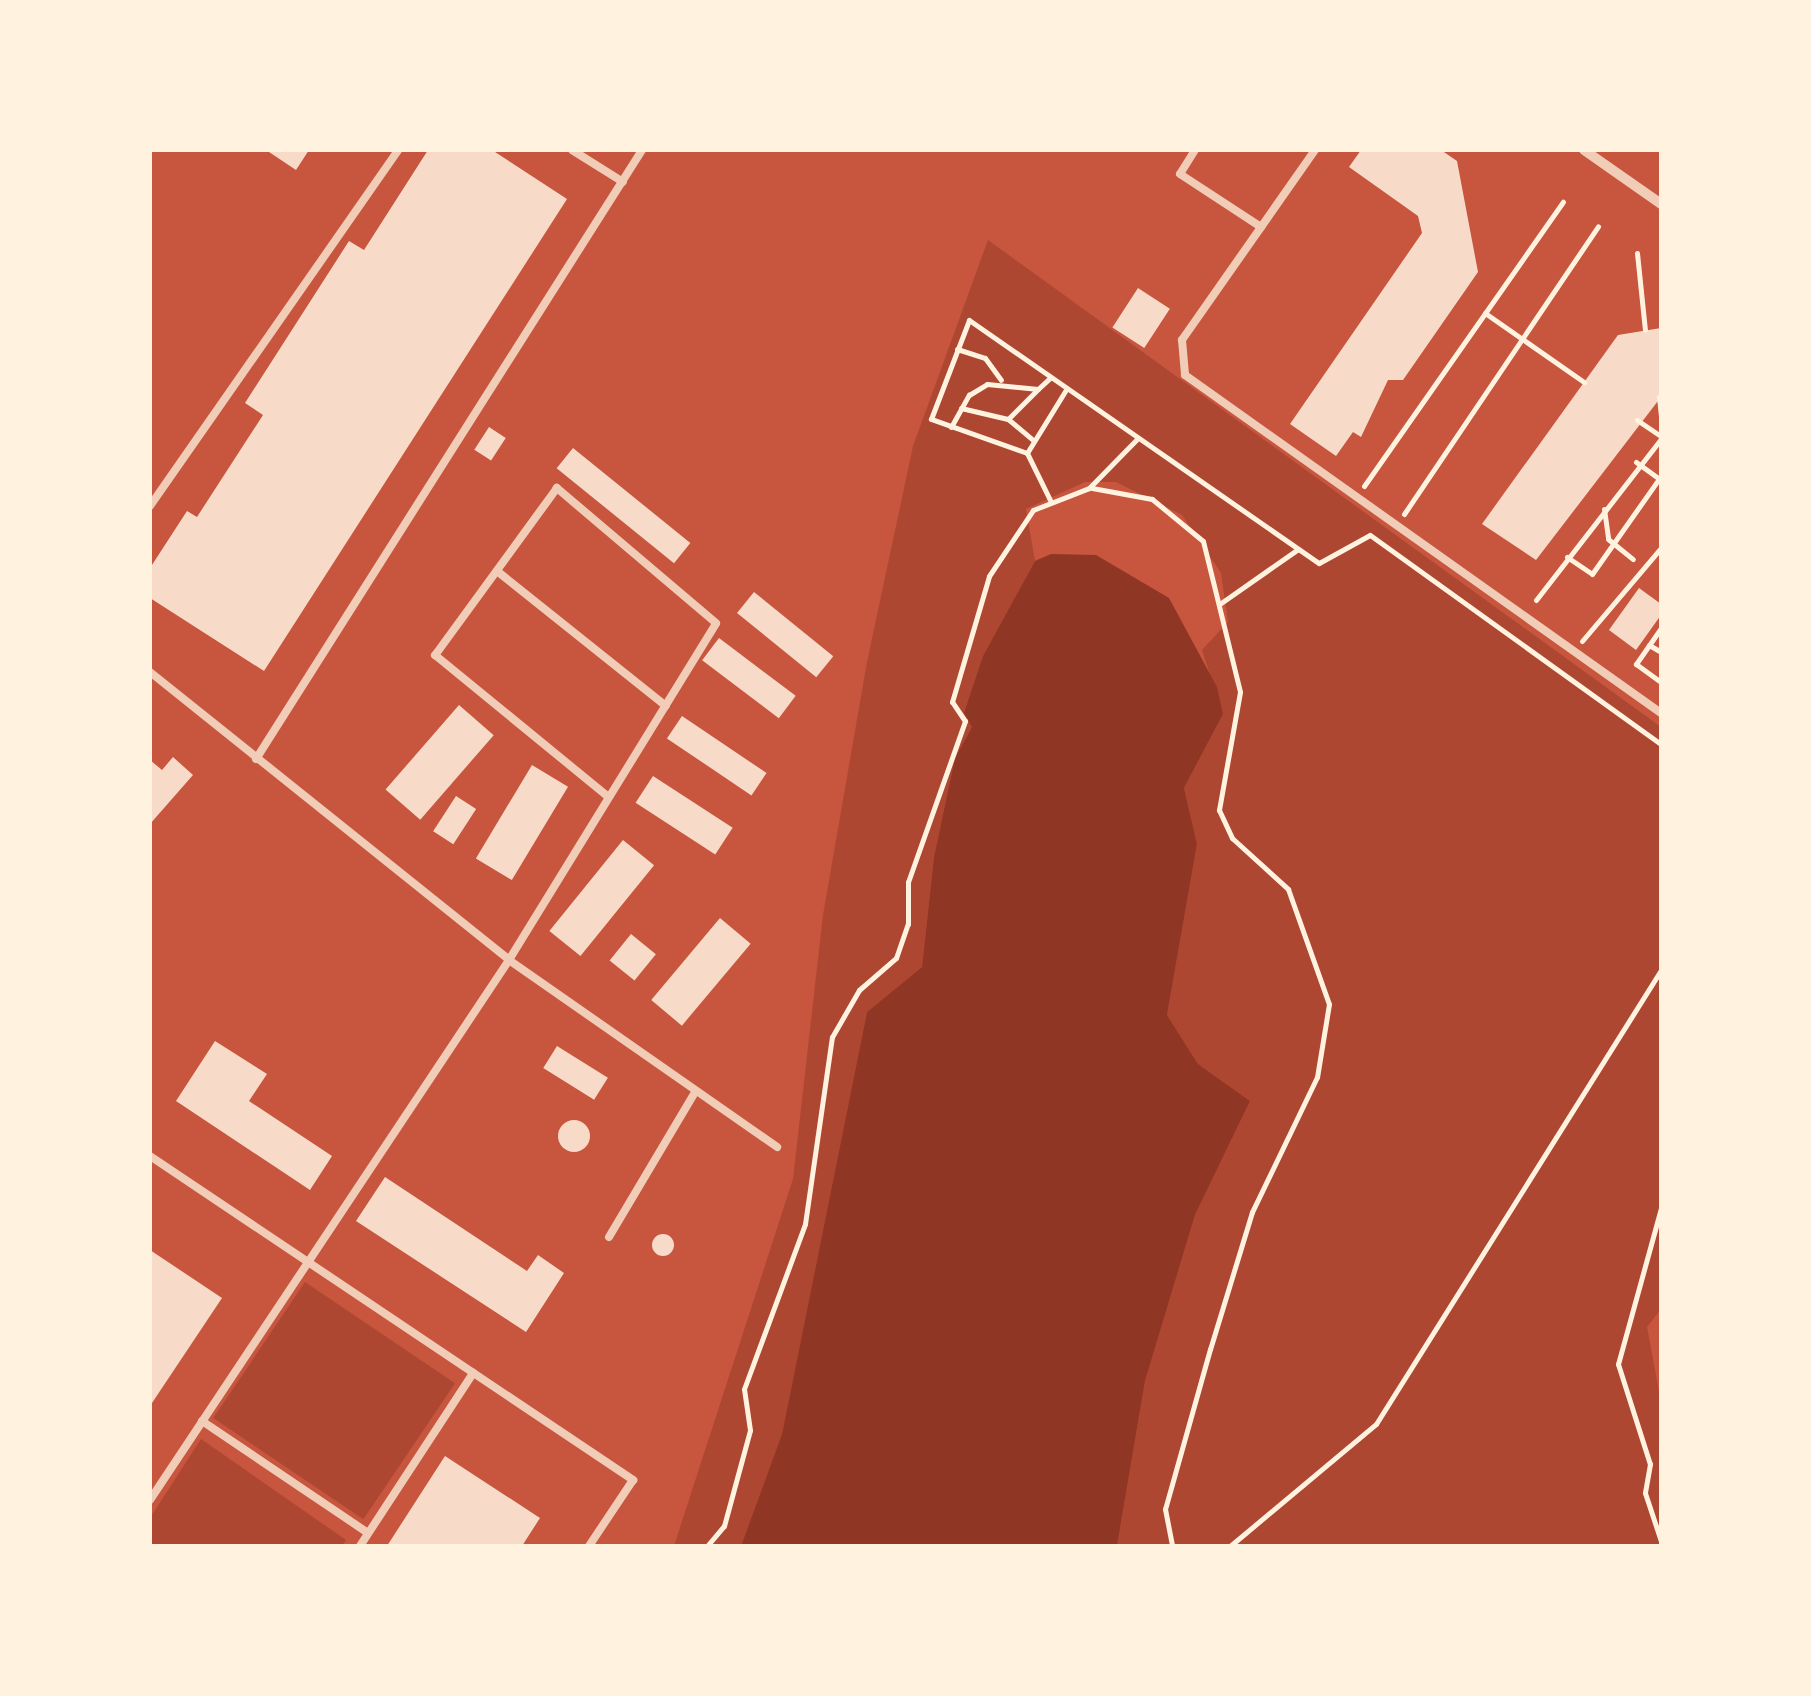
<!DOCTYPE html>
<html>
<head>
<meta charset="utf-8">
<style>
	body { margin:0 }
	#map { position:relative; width:1811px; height:1696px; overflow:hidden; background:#c8553d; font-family:"Fira Sans",sans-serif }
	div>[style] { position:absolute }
	.green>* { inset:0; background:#ae4732; transform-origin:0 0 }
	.water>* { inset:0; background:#8f3625 }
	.building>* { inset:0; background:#f7dbc8; transform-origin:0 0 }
	.round { border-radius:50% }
	.path>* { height:5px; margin:-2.5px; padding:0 2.5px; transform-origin:2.5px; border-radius:2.5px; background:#fff3e0 }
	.service>* { height:8px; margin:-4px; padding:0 4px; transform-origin:4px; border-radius:4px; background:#f1ccb7 }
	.minor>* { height:10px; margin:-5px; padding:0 5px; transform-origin:5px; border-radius:5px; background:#f1ccb7 }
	span { translate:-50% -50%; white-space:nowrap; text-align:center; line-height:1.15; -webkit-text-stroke:10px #fff3e0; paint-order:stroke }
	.frame { position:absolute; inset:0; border:152px solid #fff3e0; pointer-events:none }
</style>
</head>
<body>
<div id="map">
	<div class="green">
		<div style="clip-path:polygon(988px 240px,1661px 727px,1661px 1309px,1647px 1327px,1661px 1402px,1661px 1546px,1117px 1546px,1145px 1381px,1195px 1215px,1250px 1101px,1198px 1064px,1167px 1015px,1197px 844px,1184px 788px,1223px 714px,1202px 650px,1228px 622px,1221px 573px,1182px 515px,1116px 482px,1085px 482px,1026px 509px,1035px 561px,983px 656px,965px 713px,972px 727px,955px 758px,934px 857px,922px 967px,867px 1012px,782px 1434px,741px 1546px,674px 1546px,793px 1179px,823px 915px,867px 662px,913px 446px)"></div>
		<div style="left:305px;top:1282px;width:181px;height:164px;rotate:34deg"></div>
		<div style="clip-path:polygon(201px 1439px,346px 1540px,342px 1546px,150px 1546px,150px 1518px)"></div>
	</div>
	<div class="water">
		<div style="clip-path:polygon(1051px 554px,1096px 555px,1169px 598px,1217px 687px,1223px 714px,1184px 788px,1197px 844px,1167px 1015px,1198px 1064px,1250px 1101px,1195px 1215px,1145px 1381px,1117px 1546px,741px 1546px,782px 1434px,867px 1012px,922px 967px,934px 857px,955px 758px,972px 727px,964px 713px,983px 656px,1035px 561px)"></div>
	</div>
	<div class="building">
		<div style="clip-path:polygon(266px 150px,309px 150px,296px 170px)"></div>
		<div style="clip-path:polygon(428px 150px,492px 150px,567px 199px,264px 671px,150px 598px,150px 568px,187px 511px,197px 517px,263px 415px,245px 403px,349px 241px,364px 250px)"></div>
		<div style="clip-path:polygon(1361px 150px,1441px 150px,1457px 161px,1478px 272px,1403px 380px,1388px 380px,1361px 437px,1353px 432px,1336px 456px,1290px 424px,1422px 233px,1418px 216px,1349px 167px)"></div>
		<div style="left:1138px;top:288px;width:38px;height:47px;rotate:33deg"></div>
		<div style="clip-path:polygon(1661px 328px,1661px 397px,1536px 560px,1482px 524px,1618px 335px)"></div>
		<div style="left:489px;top:427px;width:20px;height:27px;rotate:33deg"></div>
		<div style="left:573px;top:448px;width:151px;height:26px;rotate:39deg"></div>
		<div style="clip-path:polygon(1639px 588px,1661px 604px,1661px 615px,1636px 650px,1609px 630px)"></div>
		<div style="left:754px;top:592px;width:102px;height:27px;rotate:39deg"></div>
		<div style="left:719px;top:638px;width:96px;height:28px;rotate:37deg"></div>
		<div style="left:459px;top:705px;width:46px;height:112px;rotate:41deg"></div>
		<div style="left:682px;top:716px;width:102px;height:27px;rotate:34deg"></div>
		<div style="clip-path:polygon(173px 757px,193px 775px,150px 824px,150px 760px,162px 770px)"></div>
		<div style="left:532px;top:765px;width:42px;height:109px;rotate:31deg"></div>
		<div style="left:653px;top:776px;width:95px;height:32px;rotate:33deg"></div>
		<div style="left:456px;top:796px;width:24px;height:42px;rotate:33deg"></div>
		<div style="left:623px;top:840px;width:40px;height:117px;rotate:39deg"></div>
		<div style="left:720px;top:918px;width:40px;height:107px;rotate:40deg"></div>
		<div style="left:631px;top:934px;width:32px;height:34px;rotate:39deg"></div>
		<div style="clip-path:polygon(215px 1041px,267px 1074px,249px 1101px,332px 1156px,310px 1190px,176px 1101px)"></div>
		<div style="left:557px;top:1046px;width:60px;height:26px;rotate:32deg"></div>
		<div class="round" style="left:558px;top:1120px;width:32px;height:32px"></div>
		<div style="clip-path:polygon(385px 1177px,527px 1271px,538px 1255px,564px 1273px,526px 1332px,356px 1221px)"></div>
		<div class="round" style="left:652px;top:1234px;width:22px;height:22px"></div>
		<div style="clip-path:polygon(150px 1250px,222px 1298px,150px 1406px)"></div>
		<div style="clip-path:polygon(445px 1456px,540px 1518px,522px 1546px,387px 1546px)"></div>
	</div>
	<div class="path">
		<div style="left:1637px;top:253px;width:77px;rotate:84.1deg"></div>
		<div style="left:1485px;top:313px;width:121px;rotate:34.9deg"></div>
		<div style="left:957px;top:349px;width:29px;rotate:18deg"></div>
		<div style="left:985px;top:358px;width:27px;rotate:54deg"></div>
		<div style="left:1659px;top:397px;width:20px;rotate:84deg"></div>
		<div style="left:961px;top:408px;width:48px;rotate:13.2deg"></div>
		<div style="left:1008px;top:419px;width:42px;rotate:-45deg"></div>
		<div style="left:1008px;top:419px;width:34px;rotate:40deg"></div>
		<div style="left:1637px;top:420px;width:29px;rotate:34deg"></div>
		<div style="left:951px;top:427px;width:37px;rotate:-61deg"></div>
		<div style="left:969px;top:395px;width:21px;rotate:-31deg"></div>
		<div style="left:987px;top:384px;width:51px;rotate:5.6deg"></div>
		<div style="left:1038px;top:389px;width:16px;rotate:-43deg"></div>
		<div style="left:1027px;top:453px;width:102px;rotate:-160.5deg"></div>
		<div style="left:931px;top:419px;width:106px;rotate:-69deg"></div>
		<div style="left:969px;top:320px;width:426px;rotate:34.8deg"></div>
		<div style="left:1319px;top:563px;width:58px;rotate:-28.8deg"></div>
		<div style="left:1370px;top:535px;width:358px;rotate:35.7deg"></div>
		<div style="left:1636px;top:462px;width:29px;rotate:36deg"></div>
		<div style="left:1364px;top:486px;width:347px;rotate:-55deg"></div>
		<div style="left:1092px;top:488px;width:61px;rotate:10.4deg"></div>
		<div style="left:1152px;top:499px;width:66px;rotate:39.5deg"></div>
		<div style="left:1203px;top:541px;width:155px;rotate:76.2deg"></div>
		<div style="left:1240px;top:692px;width:120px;rotate:100.1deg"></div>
		<div style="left:1219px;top:810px;width:31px;rotate:65deg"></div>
		<div style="left:1232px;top:838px;width:76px;rotate:42.3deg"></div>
		<div style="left:1288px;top:889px;width:122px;rotate:70.4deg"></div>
		<div style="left:1329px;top:1004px;width:74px;rotate:99.3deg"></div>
		<div style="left:1317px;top:1077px;width:150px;rotate:115.7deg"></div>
		<div style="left:1252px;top:1212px;width:143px;rotate:107deg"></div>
		<div style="left:1210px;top:1349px;width:166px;rotate:105.7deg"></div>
		<div style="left:1165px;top:1509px;width:38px;rotate:79deg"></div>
		<div style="left:1051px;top:502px;width:55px;rotate:-116.1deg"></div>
		<div style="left:1027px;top:453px;width:76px;rotate:-58.4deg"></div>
		<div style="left:1604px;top:509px;width:30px;rotate:82deg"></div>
		<div style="left:1608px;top:539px;width:32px;rotate:39deg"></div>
		<div style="left:1404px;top:514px;width:347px;rotate:-56deg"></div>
		<div style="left:1567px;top:557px;width:30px;rotate:34deg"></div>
		<div style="left:1592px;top:574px;width:120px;rotate:-54.9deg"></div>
		<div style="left:1536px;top:600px;width:204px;rotate:-52.2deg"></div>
		<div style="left:1221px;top:603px;width:94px;rotate:-35deg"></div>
		<div style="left:1661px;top:628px;width:44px;rotate:124.8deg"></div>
		<div style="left:1636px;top:664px;width:31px;rotate:36deg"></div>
		<div style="left:1582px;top:641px;width:122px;rotate:-49.7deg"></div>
		<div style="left:1649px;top:645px;width:14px;rotate:30deg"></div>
		<div style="left:1661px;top:1208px;width:162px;rotate:105.4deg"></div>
		<div style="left:1618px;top:1364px;width:105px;rotate:72.3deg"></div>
		<div style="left:1650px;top:1464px;width:29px;rotate:100deg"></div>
		<div style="left:1645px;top:1493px;width:51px;rotate:71.6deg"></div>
		<div style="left:707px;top:1546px;width:26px;rotate:-50deg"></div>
		<div style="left:724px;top:1526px;width:99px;rotate:-74.8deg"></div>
		<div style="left:750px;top:1430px;width:41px;rotate:-98.3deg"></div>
		<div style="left:744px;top:1389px;width:176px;rotate:-69.7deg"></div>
		<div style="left:805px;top:1224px;width:189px;rotate:-81.8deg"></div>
		<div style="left:832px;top:1037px;width:54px;rotate:-60.1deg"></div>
		<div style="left:859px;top:990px;width:49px;rotate:-40.9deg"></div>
		<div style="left:896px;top:958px;width:36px;rotate:-71deg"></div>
		<div style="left:908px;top:924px;width:42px;rotate:-90deg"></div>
		<div style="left:908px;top:882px;width:171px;rotate:-70.5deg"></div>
		<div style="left:965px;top:721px;width:23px;rotate:-124deg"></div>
		<div style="left:952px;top:702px;width:131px;rotate:-73.6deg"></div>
		<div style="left:989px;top:576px;width:79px;rotate:-56.3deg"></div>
		<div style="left:1033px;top:510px;width:60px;rotate:-21.4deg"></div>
		<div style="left:1089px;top:488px;width:70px;rotate:-45.6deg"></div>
		<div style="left:1230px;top:1546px;width:190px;rotate:-39.9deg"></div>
		<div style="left:1376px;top:1424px;width:536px;rotate:-57.88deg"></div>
	</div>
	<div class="service">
		<div style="left:572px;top:150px;width:60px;rotate:32.1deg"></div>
		<div style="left:1195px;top:150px;width:28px;rotate:122deg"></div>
		<div style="left:1180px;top:174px;width:97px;rotate:33.2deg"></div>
		<div style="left:1315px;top:150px;width:232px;rotate:125deg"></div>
		<div style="left:1182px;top:340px;width:35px;rotate:85deg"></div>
		<div style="left:1185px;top:375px;width:584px;rotate:35.38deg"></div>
		<div style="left:150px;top:506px;width:434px;rotate:-55.1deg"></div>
		<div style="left:497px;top:571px;width:216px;rotate:38.6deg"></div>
		<div style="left:150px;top:672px;width:460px;rotate:38.7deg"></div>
		<div style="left:509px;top:960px;width:327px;rotate:34.9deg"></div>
		<div style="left:256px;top:759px;width:721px;rotate:-57.63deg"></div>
		<div style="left:150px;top:1156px;width:582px;rotate:33.85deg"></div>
		<div style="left:633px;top:1480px;width:79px;rotate:123.7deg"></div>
		<div style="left:609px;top:1237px;width:169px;rotate:-59.3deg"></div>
		<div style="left:202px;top:1421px;width:200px;rotate:34deg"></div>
		<div style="left:150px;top:1500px;width:648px;rotate:-56.38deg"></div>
		<div style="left:509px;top:960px;width:395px;rotate:-58.4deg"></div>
		<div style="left:716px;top:623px;width:209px;rotate:-139.7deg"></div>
		<div style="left:557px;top:488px;width:207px;rotate:126.1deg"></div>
		<div style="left:435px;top:655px;width:222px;rotate:39.3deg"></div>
		<div style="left:360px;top:1546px;width:207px;rotate:-56.8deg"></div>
	</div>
	<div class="minor">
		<div style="left:1584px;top:150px;width:94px;rotate:35deg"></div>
	</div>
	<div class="frame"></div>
</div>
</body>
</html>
